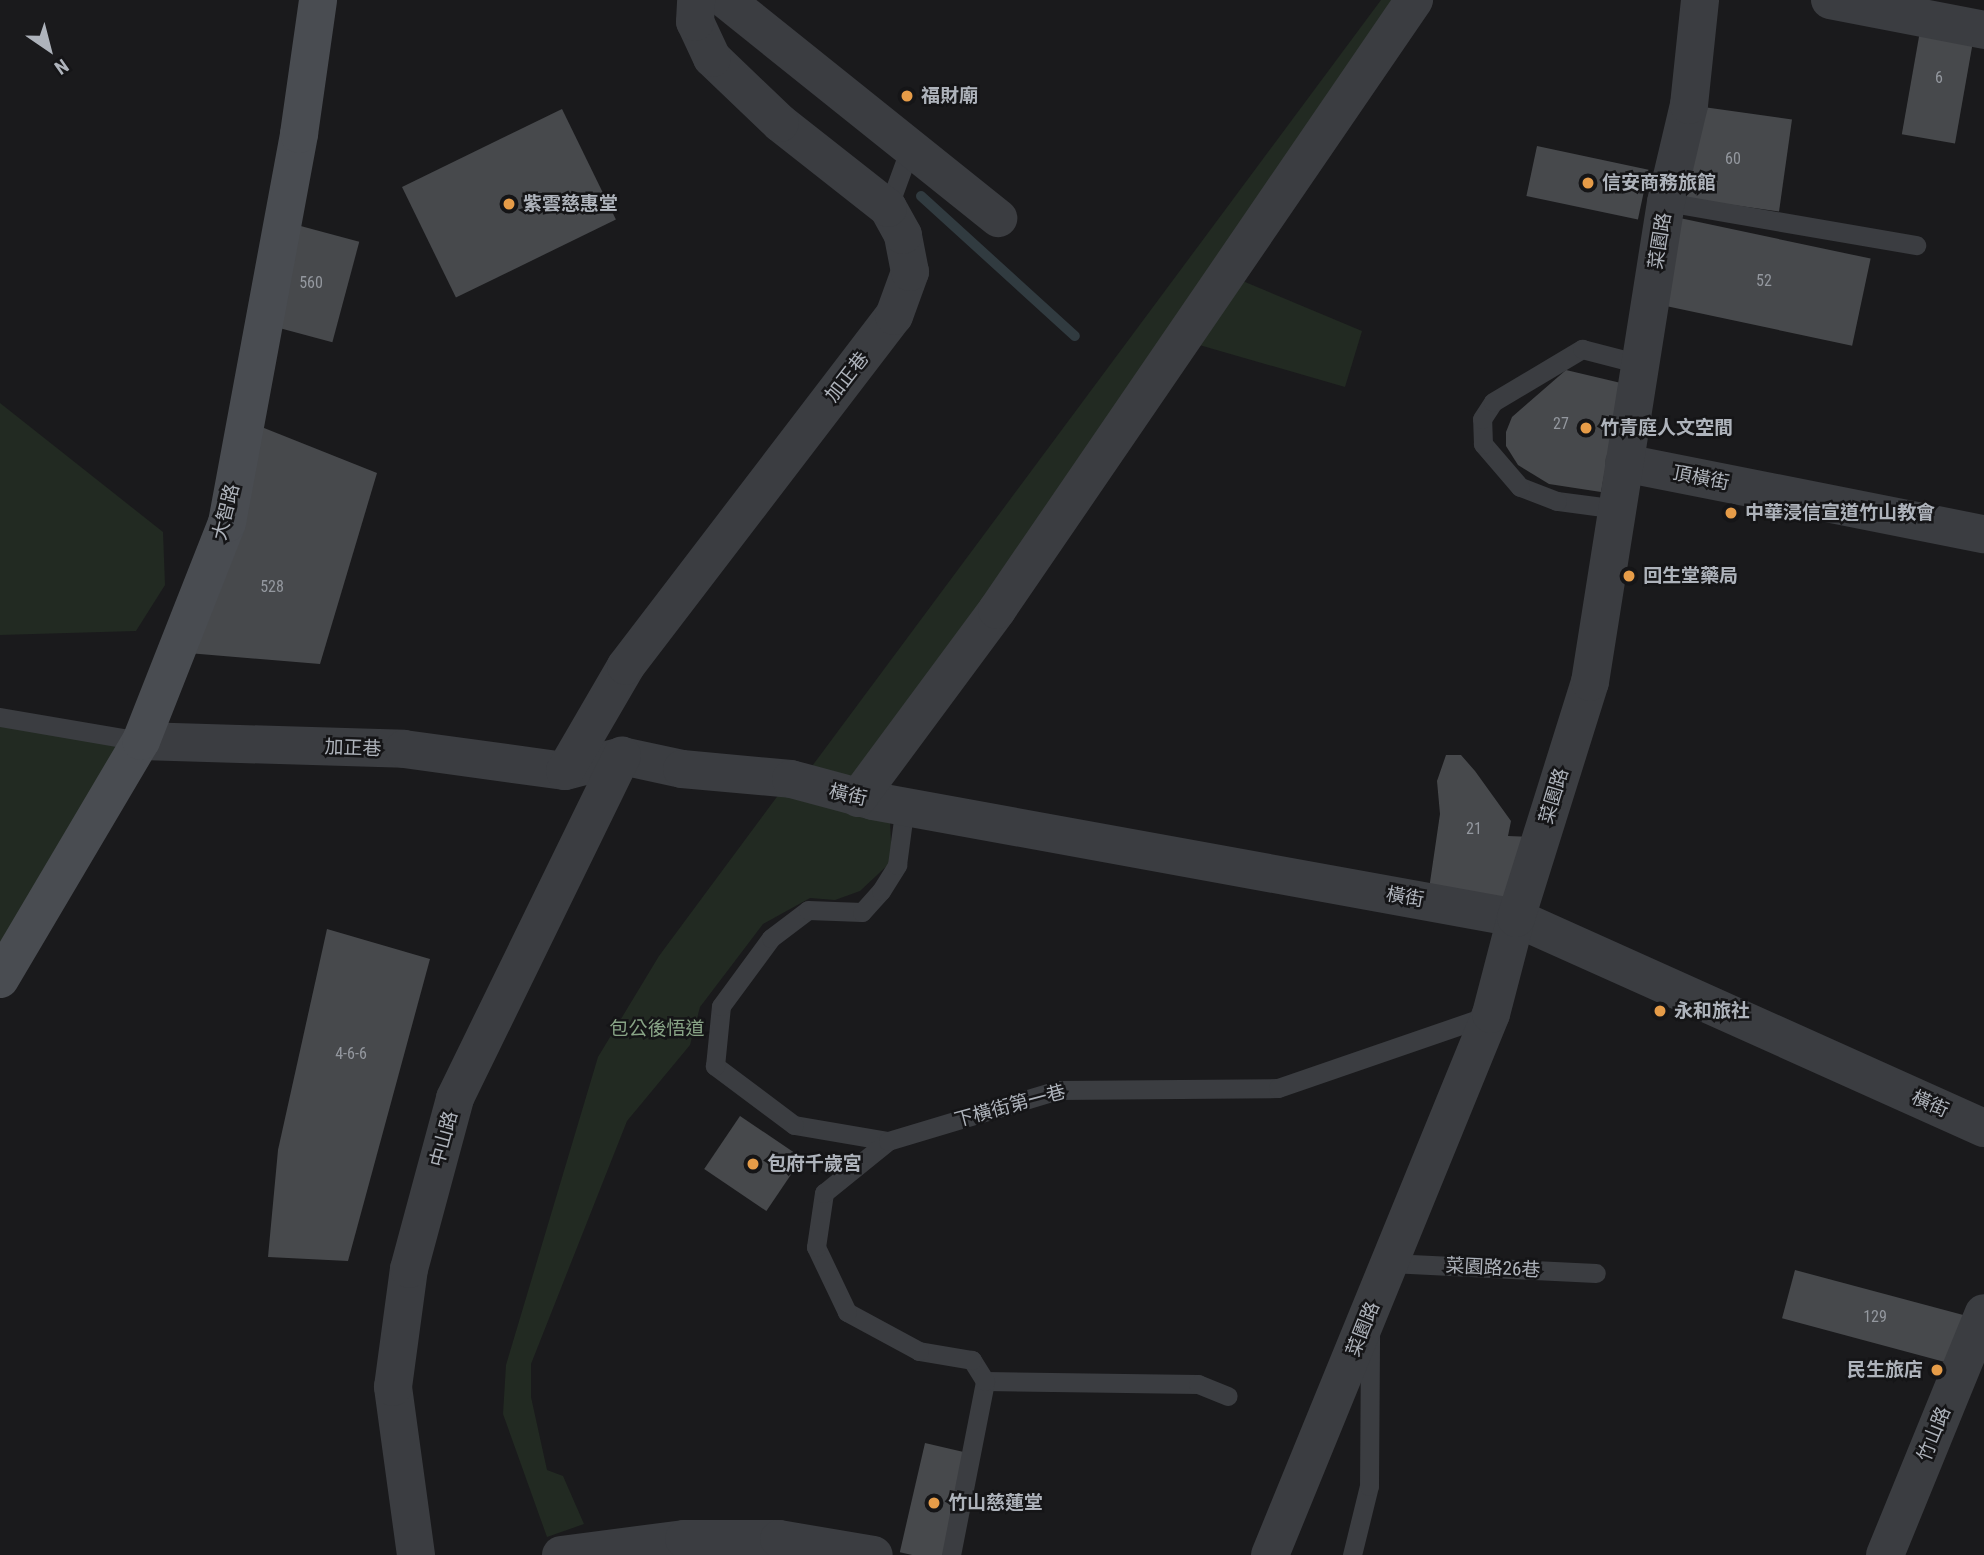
<!DOCTYPE html>
<html>
<head>
<meta charset="utf-8">
<style>
	body { margin:0 }
	#map { position:relative; width:1984px; height:1555px; overflow:hidden; background:#1a1a1c; font-family:"Roboto Condensed","Noto Sans TC",sans-serif }
	div>[style] { position:absolute }
	.green>* { inset:0; background:#222a22 }
	.stream>* { height:10px; margin:-5px; padding:0 5px; transform-origin:5px; border-radius:5px; background:#313b40 }
	.building>* { inset:0; background:#47494c; transform-origin:0 0 }
	.lane>* { height:19px; margin:-9.5px; padding:0 9.5px; transform-origin:9.5px; border-radius:9.5px; background:#3b3d41 }
	.street>* { height:38px; margin:-19px; padding:0 19px; transform-origin:19px; border-radius:19px; background:#3b3d41 }
	.secondary>* { height:38px; margin:-19px; padding:0 19px; transform-origin:19px; border-radius:19px; background:#494c51 }
	.dots>* { width:19px; height:19px; translate:-50% -50%; box-sizing:border-box; border:4px solid #151517; border-radius:50% }
	span { translate:-50% -50%; white-space:nowrap; text-align:center; line-height:1.15; -webkit-text-stroke:5px #151517; paint-order:stroke }
	.number-label { font-size:16px; color:#94989f }
	.number-label span { -webkit-text-stroke-width:0 }
	.poi-label { font-size:19px; color:#aeb3bb; font-weight:700 }
	.left { translate:0 -50%; text-align:left }
	.right { translate:-100% -50%; text-align:right }
	.street-label { font-size:19px; color:#aeb3bb }
	.park-label { font-size:19px; color:#88a486 }
	.north { position:absolute; left:14px; top:14px; width:70px; height:70px; -webkit-text-stroke:5px #151517; paint-order:stroke; rotate:145deg; font-size:19px; font-weight:700; line-height:28px; text-align:center; color:#aeb3bb }
	.north::after { content:''; display:block; margin:auto; width:24px; height:32px; background:#aeb3bb; clip-path:polygon(50% 0,100% 100%,50% 72%,0 100%) }
</style>
</head>
<body>
<div id="map">
	<div class="green">
		<div style="clip-path:polygon(1381px 0,1408px 0,856px 791px,804px 777px)"></div>
		<div style="clip-path:polygon(1226px 274px,1362px 331px,1345px 387px,1182px 340px)"></div>
		<div style="clip-path:polygon(0 403px,163px 532px,165px 585px,136px 631px,0 635px)"></div>
		<div style="clip-path:polygon(0 718px,141px 741px,0 979px)"></div>
		<div style="clip-path:polygon(779px 794px,890px 822px,892px 861px,860px 891px,835px 900px,810px 898px,763px 924px,700px 1007px,690px 1045px,627px 1121px,531px 1364px,531px 1397px,547px 1470px,563px 1476px,584px 1524px,547px 1537px,503px 1414px,506px 1365px,598px 1057px,659px 956px)"></div>
	</div>
	<div class="stream">
		<div style="left:921px;top:196px;width:208px;rotate:42.3deg"></div>
	</div>
	<div class="building">
		<div style="left:1923px;top:14px;width:54px;height:122px;rotate:10deg"></div>
		<div style="left:1689px;top:105px;width:104px;height:93px;rotate:8deg"></div>
		<div style="left:562px;top:109px;width:123px;height:178px;rotate:64deg"></div>
		<div style="left:1537px;top:146px;width:114px;height:51px;rotate:12deg"></div>
		<div style="left:1675px;top:217px;width:200px;height:89px;rotate:12deg"></div>
		<div style="left:282px;top:221px;width:80px;height:104px;rotate:15deg"></div>
		<div style="clip-path:polygon(1566px 370px,1621px 383px,1601px 492px,1549px 484px,1518px 465px,1506px 446px,1506px 432px,1512px 417px)"></div>
		<div style="clip-path:polygon(244px 420px,377px 473px,320px 664px,176px 652px)"></div>
		<div style="clip-path:polygon(1446px 755px,1461px 755px,1475px 771px,1511px 821px,1508px 836px,1536px 837px,1505px 901px,1429px 889px,1440px 814px,1437px 781px)"></div>
		<div style="clip-path:polygon(327px 929px,430px 959px,348px 1261px,268px 1257px,278px 1150px)"></div>
		<div style="left:740px;top:1116px;width:75px;height:64px;rotate:34deg"></div>
		<div style="left:1795px;top:1270px;width:180px;height:50px;rotate:15deg"></div>
		<div style="left:925px;top:1443px;width:44px;height:112px;rotate:13deg"></div>
	</div>
	<div class="lane">
		<div style="left:1666px;top:202px;width:254px;rotate:9.8deg"></div>
		<div style="left:888px;top:208px;width:64px;rotate:-69.9deg"></div>
		<div style="left:1618px;top:509px;width:62px;rotate:-172.5deg"></div>
		<div style="left:1557px;top:501px;width:40px;rotate:-159deg"></div>
		<div style="left:1520px;top:487px;width:57px;rotate:-130.7deg"></div>
		<div style="left:1483px;top:444px;width:25px;rotate:-92deg"></div>
		<div style="left:1482px;top:419px;width:20px;rotate:-57deg"></div>
		<div style="left:1493px;top:402px;width:104px;rotate:-30.8deg"></div>
		<div style="left:1582px;top:349px;width:60px;rotate:14.5deg"></div>
		<div style="left:0;top:717px;width:143px;rotate:9.7deg"></div>
		<div style="left:888px;top:1141px;width:95px;rotate:-170.3deg"></div>
		<div style="left:794px;top:1125px;width:99px;rotate:-143.2deg"></div>
		<div style="left:715px;top:1066px;width:60px;rotate:-84.3deg"></div>
		<div style="left:721px;top:1006px;width:84px;rotate:-53.7deg"></div>
		<div style="left:771px;top:938px;width:46px;rotate:-37.1deg"></div>
		<div style="left:808px;top:910px;width:54px;rotate:2.1deg"></div>
		<div style="left:862px;top:912px;width:28px;rotate:-48deg"></div>
		<div style="left:881px;top:891px;width:31px;rotate:-58deg"></div>
		<div style="left:897px;top:865px;width:61px;rotate:-82.4deg"></div>
		<div style="left:1390px;top:1263px;width:206px;rotate:2.8deg"></div>
		<div style="left:985px;top:1381px;width:213px;rotate:0.8deg"></div>
		<div style="left:1198px;top:1384px;width:32px;rotate:22deg"></div>
		<div style="left:951px;top:1555px;width:177px;rotate:-78.9deg"></div>
		<div style="left:985px;top:1381px;width:25px;rotate:-122deg"></div>
		<div style="left:972px;top:1360px;width:54px;rotate:-170.4deg"></div>
		<div style="left:919px;top:1351px;width:82px;rotate:-151.6deg"></div>
		<div style="left:847px;top:1312px;width:72px;rotate:-115.5deg"></div>
		<div style="left:816px;top:1247px;width:55px;rotate:-81.6deg"></div>
		<div style="left:824px;top:1193px;width:82px;rotate:-39.1deg"></div>
		<div style="left:888px;top:1141px;width:177px;rotate:-16.7deg"></div>
		<div style="left:1058px;top:1090px;width:220px;rotate:-0.5deg"></div>
		<div style="left:1278px;top:1088px;width:224px;rotate:-19deg"></div>
		<div style="left:1352px;top:1555px;width:71px;rotate:-76.2deg"></div>
		<div style="left:1369px;top:1486px;width:150px;rotate:-89.6deg"></div>
	</div>
	<div class="street">
		<div style="left:726px;top:0;width:349px;rotate:38.7deg"></div>
		<div style="left:1830px;top:0;width:157px;rotate:11deg"></div>
		<div style="left:1624px;top:463px;width:367px;rotate:11.2deg"></div>
		<div style="left:141px;top:741px;width:263px;rotate:1.7deg"></div>
		<div style="left:404px;top:749px;width:162px;rotate:7.8deg"></div>
		<div style="left:565px;top:771px;width:59px;rotate:-14.7deg"></div>
		<div style="left:622px;top:756px;width:61px;rotate:12.2deg"></div>
		<div style="left:682px;top:769px;width:109px;rotate:5.2deg"></div>
		<div style="left:791px;top:779px;width:85px;rotate:15deg"></div>
		<div style="left:873px;top:801px;width:654px;rotate:10.31deg"></div>
		<div style="left:1516px;top:918px;width:513px;rotate:24.17deg"></div>
		<div style="left:565px;top:771px;width:121px;rotate:-59.8deg"></div>
		<div style="left:626px;top:666px;width:441px;rotate:-52.6deg"></div>
		<div style="left:894px;top:316px;width:47px;rotate:-70deg"></div>
		<div style="left:910px;top:272px;width:38px;rotate:-101deg"></div>
		<div style="left:903px;top:235px;width:31px;rotate:-119deg"></div>
		<div style="left:888px;top:208px;width:137px;rotate:-141.8deg"></div>
		<div style="left:780px;top:123px;width:94px;rotate:-136.3deg"></div>
		<div style="left:712px;top:58px;width:40px;rotate:-115deg"></div>
		<div style="left:695px;top:22px;width:22px;rotate:-87deg"></div>
		<div style="left:858px;top:798px;width:234px;rotate:-53.5deg"></div>
		<div style="left:997px;top:610px;width:739px;rotate:-55.64deg"></div>
		<div style="left:416px;top:1555px;width:170px;rotate:-97.8deg"></div>
		<div style="left:393px;top:1387px;width:119px;rotate:-82.3deg"></div>
		<div style="left:409px;top:1269px;width:177px;rotate:-74.9deg"></div>
		<div style="left:455px;top:1098px;width:381px;rotate:-64deg"></div>
		<div style="left:561px;top:1555px;width:124px;rotate:-7.4deg"></div>
		<div style="left:684px;top:1539px;width:95px"></div>
		<div style="left:779px;top:1539px;width:96px;rotate:9.6deg"></div>
		<div style="left:1270px;top:1555px;width:584px;rotate:-67.78deg"></div>
		<div style="left:1491px;top:1014px;width:99px;rotate:-75.4deg"></div>
		<div style="left:1516px;top:918px;width:247px;rotate:-72.6deg"></div>
		<div style="left:1590px;top:682px;width:486px;rotate:-81deg"></div>
		<div style="left:1666px;top:202px;width:100px;rotate:-76.7deg"></div>
		<div style="left:1689px;top:105px;width:106px;rotate:-84deg"></div>
		<div style="left:1885px;top:1555px;width:261px;rotate:-67.8deg"></div>
	</div>
	<div class="secondary">
		<div style="left:0;top:979px;width:277px;rotate:-59.4deg"></div>
		<div style="left:141px;top:741px;width:234px;rotate:-68.5deg"></div>
		<div style="left:227px;top:523px;width:396px;rotate:-79.5deg"></div>
		<div style="left:299px;top:134px;width:135px;rotate:-81.9deg"></div>
	</div>
	<div class="dots">
		<div style="left:907px;top:96px;background:#e69c48"></div>
		<div style="left:1588px;top:183px;background:#e69c48"></div>
		<div style="left:509px;top:204px;background:#e69c48"></div>
		<div style="left:1586px;top:428px;background:#e69c48"></div>
		<div style="left:1731px;top:513px;background:#e69c48"></div>
		<div style="left:1629px;top:576px;background:#e69c48"></div>
		<div style="left:1660px;top:1011px;background:#e69c48"></div>
		<div style="left:753px;top:1164px;background:#e69c48"></div>
		<div style="left:1937px;top:1370px;background:#e69c48"></div>
		<div style="left:934px;top:1503px;background:#e69c48"></div>
	</div>
	<div class="number-label">
		<span style="left:1939px;top:78px">6</span>
		<span style="left:1733px;top:159px">60</span>
		<span style="left:1764px;top:281px">52</span>
		<span style="left:311px;top:283px">560</span>
		<span style="left:1561px;top:424px">27</span>
		<span style="left:272px;top:587px">528</span>
		<span style="left:1474px;top:829px">21</span>
		<span style="left:351px;top:1054px">4-6-6</span>
		<span style="left:1875px;top:1317px">129</span>
	</div>
	<div class="poi-label">
		<span class="left" style="left:921px;top:96px">福財廟</span>
		<span class="left" style="left:1602px;top:183px">信安商務旅館</span>
		<span class="left" style="left:523px;top:204px">紫雲慈惠堂</span>
		<span class="left" style="left:1600px;top:428px">竹青庭人文空間</span>
		<span class="left" style="left:1745px;top:513px">中華浸信宣道竹山教會</span>
		<span class="left" style="left:1643px;top:576px">回生堂藥局</span>
		<span class="left" style="left:1674px;top:1011px">永和旅社</span>
		<span class="left" style="left:767px;top:1164px">包府千歲宮</span>
		<span class="right" style="left:1923px;top:1370px">民生旅店</span>
		<span class="left" style="left:948px;top:1503px">竹山慈蓮堂</span>
	</div>
	<div class="street-label">
		<span style="left:1660px;top:241px;rotate:-81deg">菜園路</span>
		<span style="left:847px;top:377px;rotate:-52deg">加正巷</span>
		<span style="left:1701px;top:478px;rotate:11deg">頂橫街</span>
		<span style="left:226px;top:512px;rotate:-76deg">大智路</span>
		<span style="left:353px;top:748px;rotate:2deg">加正巷</span>
		<span style="left:848px;top:795px;rotate:13deg">橫街</span>
		<span style="left:1554px;top:796px;rotate:-73deg">菜園路</span>
		<span style="left:1405px;top:897px;rotate:10deg">橫街</span>
		<span style="left:1930px;top:1104px;rotate:24deg">橫街</span>
		<span style="left:1010px;top:1106px;rotate:-15deg">下橫街第一巷</span>
		<span style="left:444px;top:1139px;rotate:-75deg">中山路</span>
		<span style="left:1493px;top:1268px;rotate:3deg">菜園路26巷</span>
		<span style="left:1363px;top:1329px;rotate:-68deg">菜園路</span>
		<span style="left:1934px;top:1434px;rotate:-68deg">竹山路</span>
	</div>
	<div class="park-label">
		<span style="left:657px;top:1029px">包公後悟道</span>
	</div>
	<div class="north">N</div>
</div>
</body>
</html>
